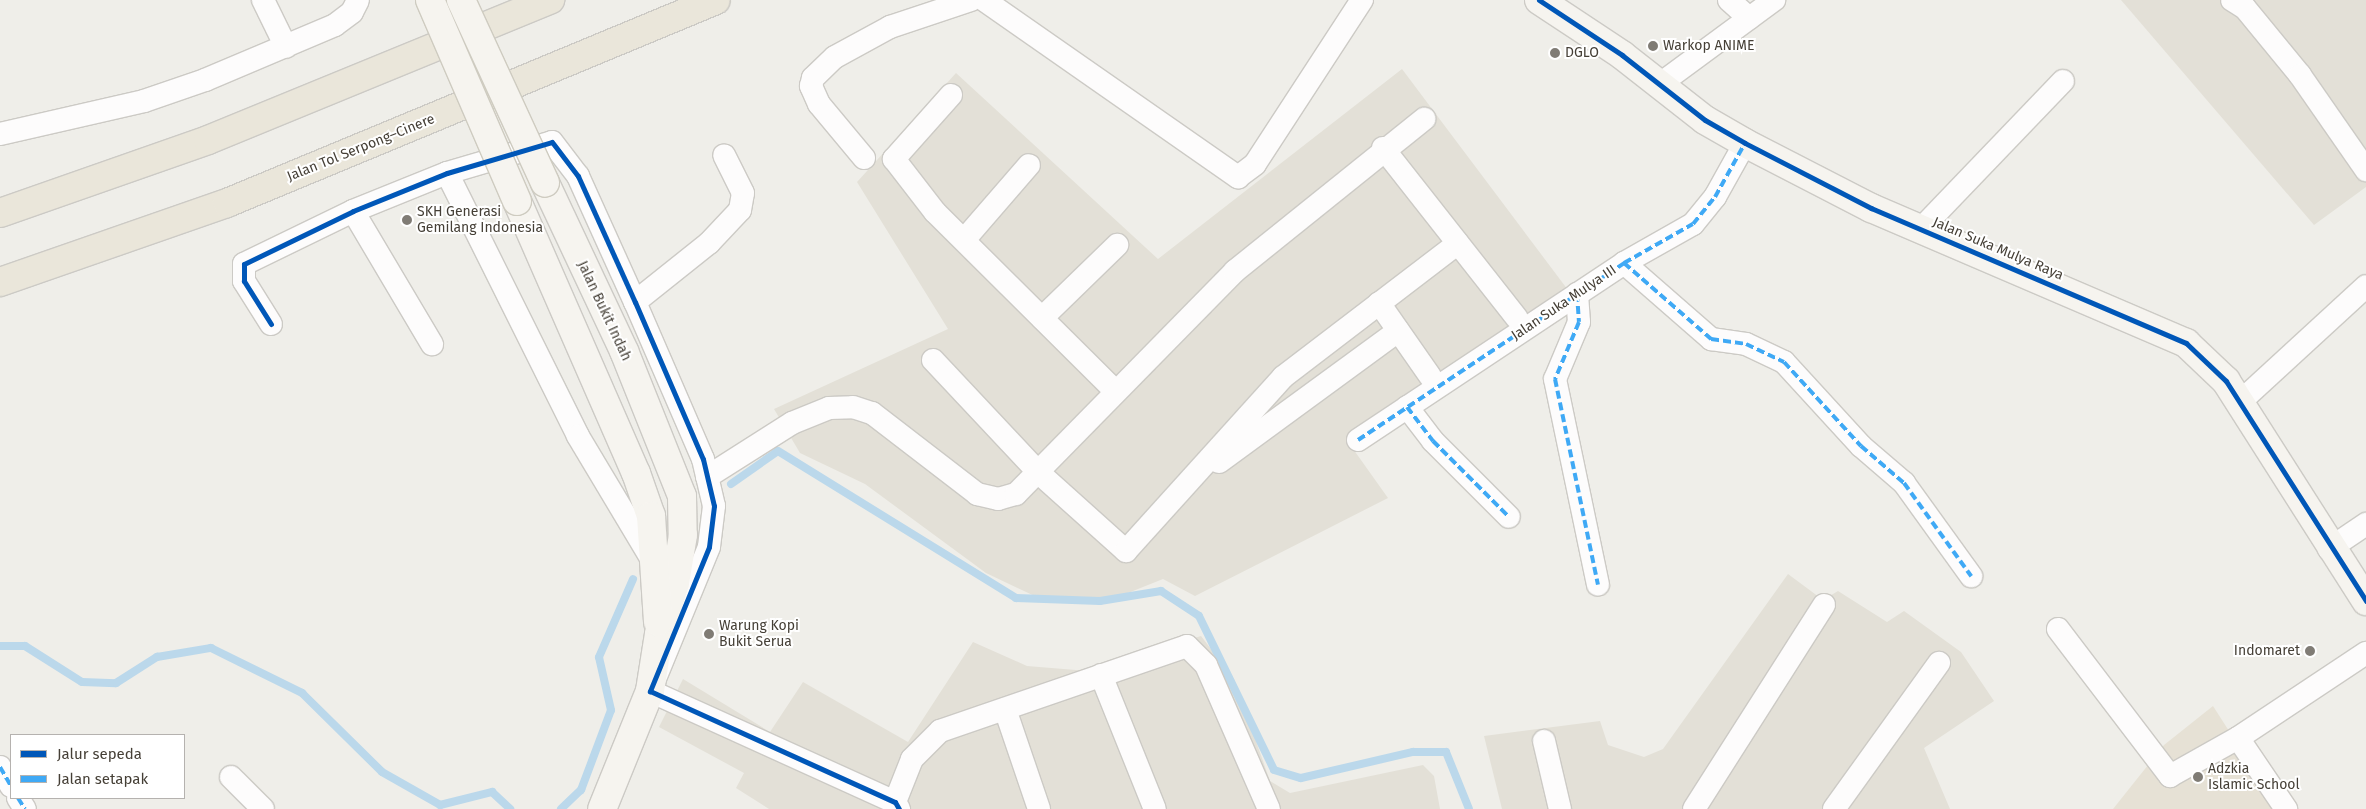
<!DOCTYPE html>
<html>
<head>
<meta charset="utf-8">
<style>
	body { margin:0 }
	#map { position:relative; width:2366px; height:809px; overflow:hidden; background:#efeee9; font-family:"Fira Sans",sans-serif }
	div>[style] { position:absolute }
	.residential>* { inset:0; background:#e3e0d7 }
	.education>* { inset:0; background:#e6e1d5 }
	.stream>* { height:8px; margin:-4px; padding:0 4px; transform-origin:4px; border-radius:4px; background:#bbd8eb }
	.roads { filter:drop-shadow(1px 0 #cccac5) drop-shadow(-1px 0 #cccac5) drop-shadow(0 1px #cccac5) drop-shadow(0 -1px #cccac5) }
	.street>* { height:22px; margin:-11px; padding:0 11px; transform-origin:11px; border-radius:11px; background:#fdfcfc }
	.secondary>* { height:28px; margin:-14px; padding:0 14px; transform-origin:14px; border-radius:14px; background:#f6f4ef }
	.highway>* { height:28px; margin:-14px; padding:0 14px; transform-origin:14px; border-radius:14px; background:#eae6da }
	.bridges { filter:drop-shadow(1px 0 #cecbc0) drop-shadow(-1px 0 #cecbc0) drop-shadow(0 1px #cecbc0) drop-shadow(0 -1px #cecbc0) }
	.secondary-bridge>* { height:28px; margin:-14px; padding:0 14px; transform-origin:14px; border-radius:14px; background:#f6f4ef }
	.quiet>* { height:4px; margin-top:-2px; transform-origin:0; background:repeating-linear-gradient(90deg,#3fa9f5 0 8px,transparent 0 12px) }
	.cycleway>* { height:5px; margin:-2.5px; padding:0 2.5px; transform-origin:2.5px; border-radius:2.5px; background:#0057b8 }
	.dots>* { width:14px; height:14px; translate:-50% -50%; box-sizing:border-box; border:2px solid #fff; border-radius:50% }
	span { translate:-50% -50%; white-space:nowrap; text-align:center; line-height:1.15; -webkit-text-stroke:4px #fff; paint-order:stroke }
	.poi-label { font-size:14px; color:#453f36 }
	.left { translate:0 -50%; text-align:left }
	.right { translate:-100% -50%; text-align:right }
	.street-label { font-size:14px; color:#453f36 }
	.legend { position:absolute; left:10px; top:734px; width:175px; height:65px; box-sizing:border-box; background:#fff; border:1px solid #b5b2af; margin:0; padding:6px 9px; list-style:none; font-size:15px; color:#453f36 }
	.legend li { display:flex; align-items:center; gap:10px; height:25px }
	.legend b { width:25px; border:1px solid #b5b2af }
</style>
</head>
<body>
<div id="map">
	<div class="residential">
		<div style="clip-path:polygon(2121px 0,2366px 0,2366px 187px,2314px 225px)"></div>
		<div style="clip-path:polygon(1402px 69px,1571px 294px,1351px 446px,1388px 498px,1195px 596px,1163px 579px,1113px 599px,1041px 599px,986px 573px,865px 484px,800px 453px,774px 409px,948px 329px,857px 182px,956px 73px,1158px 259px)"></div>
		<div style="clip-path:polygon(1788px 574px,1823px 600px,1838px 591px,1887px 622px,1904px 611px,1961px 652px,1994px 701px,1924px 748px,1950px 809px,1502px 809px,1484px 736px,1600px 721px,1608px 745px,1644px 757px,1663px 749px)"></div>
		<div style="clip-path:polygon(1201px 636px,1234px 679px,1270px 781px,1290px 793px,1423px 765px,1434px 776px,1440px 809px,769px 809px,736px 788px,744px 773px,659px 727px,683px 679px,770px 732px,803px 682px,908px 742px,973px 642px,1027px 666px,1088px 671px)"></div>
	</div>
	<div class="education">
		<div style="clip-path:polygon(2213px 706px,2279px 809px,2113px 809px,2164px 745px)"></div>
	</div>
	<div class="stream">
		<div style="left:731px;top:484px;width:57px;rotate:-35.1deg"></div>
		<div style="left:778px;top:451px;width:280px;rotate:31.7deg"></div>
		<div style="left:1016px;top:598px;width:84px;rotate:2deg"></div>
		<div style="left:1100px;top:601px;width:62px;rotate:-9.3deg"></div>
		<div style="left:1161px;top:591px;width:45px;rotate:33.3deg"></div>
		<div style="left:1199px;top:616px;width:171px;rotate:64deg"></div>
		<div style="left:1274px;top:770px;width:28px;rotate:17deg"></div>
		<div style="left:1301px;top:778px;width:115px;rotate:-13.1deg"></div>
		<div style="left:1413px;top:752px;width:33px"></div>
		<div style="left:1446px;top:752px;width:61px;rotate:68deg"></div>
		<div style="left:0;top:646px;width:25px"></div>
		<div style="left:25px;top:646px;width:67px;rotate:32.3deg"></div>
		<div style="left:82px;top:682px;width:34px;rotate:2deg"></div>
		<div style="left:116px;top:683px;width:49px;rotate:-32.4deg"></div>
		<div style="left:157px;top:657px;width:55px;rotate:-9.5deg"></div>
		<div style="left:211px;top:648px;width:102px;rotate:26.3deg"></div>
		<div style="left:302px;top:693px;width:112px;rotate:44.6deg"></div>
		<div style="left:382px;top:772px;width:67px;rotate:29.6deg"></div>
		<div style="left:440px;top:805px;width:54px;rotate:-14deg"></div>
		<div style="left:492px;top:792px;width:25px;rotate:43deg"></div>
		<div style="left:561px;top:809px;width:28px;rotate:-44deg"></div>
		<div style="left:581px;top:790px;width:85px;rotate:-69.4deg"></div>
		<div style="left:611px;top:710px;width:54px;rotate:-102.8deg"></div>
		<div style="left:599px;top:657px;width:85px;rotate:-66.4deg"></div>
	</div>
	<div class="roads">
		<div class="street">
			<div style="left:263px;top:0;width:52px;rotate:63.9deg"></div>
			<div style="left:984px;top:0;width:310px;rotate:34.9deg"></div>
			<div style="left:1238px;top:177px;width:21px;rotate:-37deg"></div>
			<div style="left:1255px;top:164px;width:196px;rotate:-56.9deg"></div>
			<div style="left:1729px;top:0;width:27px;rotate:42deg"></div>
			<div style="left:2232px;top:0;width:15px;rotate:32deg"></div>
			<div style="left:2245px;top:8px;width:87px;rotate:50.6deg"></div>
			<div style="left:2300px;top:75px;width:116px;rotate:55.2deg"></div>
			<div style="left:1660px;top:84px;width:142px;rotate:-36.4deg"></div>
			<div style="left:951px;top:95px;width:86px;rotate:131.7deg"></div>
			<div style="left:894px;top:159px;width:67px;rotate:52.3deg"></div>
			<div style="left:935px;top:212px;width:254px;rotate:44.8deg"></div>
			<div style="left:0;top:134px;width:148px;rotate:-12.9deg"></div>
			<div style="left:144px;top:101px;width:65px;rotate:-19deg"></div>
			<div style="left:205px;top:80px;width:141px;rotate:-22.9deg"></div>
			<div style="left:335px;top:25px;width:21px;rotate:-37deg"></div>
			<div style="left:352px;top:12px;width:13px;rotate:-63deg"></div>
			<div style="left:1383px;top:148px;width:216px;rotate:51.8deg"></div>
			<div style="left:864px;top:158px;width:70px;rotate:-129.8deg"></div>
			<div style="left:819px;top:104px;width:20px;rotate:-114deg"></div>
			<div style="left:811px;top:86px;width:8px;rotate:-76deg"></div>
			<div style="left:813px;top:78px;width:30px;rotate:-44deg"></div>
			<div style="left:835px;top:57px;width:63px;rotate:-28.6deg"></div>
			<div style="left:890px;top:27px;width:85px;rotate:-18.4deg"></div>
			<div style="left:447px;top:173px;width:294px;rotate:63.5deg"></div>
			<div style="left:578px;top:436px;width:142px;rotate:59.1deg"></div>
			<div style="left:353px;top:211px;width:155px;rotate:59.3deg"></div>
			<div style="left:1921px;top:229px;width:205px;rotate:-46.2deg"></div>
			<div style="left:964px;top:240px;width:99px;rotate:-49.1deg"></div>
			<div style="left:1624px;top:263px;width:116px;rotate:41.1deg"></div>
			<div style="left:1711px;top:339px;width:35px;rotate:8deg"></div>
			<div style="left:1746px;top:344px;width:42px;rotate:25.3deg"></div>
			<div style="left:1784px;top:362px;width:114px;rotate:47.5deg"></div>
			<div style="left:1861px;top:446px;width:57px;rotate:40.7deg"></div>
			<div style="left:1904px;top:483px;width:115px;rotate:54.2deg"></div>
			<div style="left:1577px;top:294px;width:28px;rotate:86deg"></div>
			<div style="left:1579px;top:322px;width:62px;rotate:112.8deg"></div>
			<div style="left:1555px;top:379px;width:210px;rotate:78.2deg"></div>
			<div style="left:635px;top:302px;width:95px;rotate:-38.6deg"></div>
			<div style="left:709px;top:243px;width:45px;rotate:-46.8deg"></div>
			<div style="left:740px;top:210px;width:17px;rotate:-80deg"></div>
			<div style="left:743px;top:193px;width:42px;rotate:-116.6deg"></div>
			<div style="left:1379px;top:303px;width:89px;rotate:55.1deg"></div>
			<div style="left:1042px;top:318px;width:105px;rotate:-44.2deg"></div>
			<div style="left:271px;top:324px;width:51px;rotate:-122.1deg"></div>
			<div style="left:244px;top:281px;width:17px;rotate:-90deg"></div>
			<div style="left:244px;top:264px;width:121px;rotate:-25.9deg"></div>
			<div style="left:353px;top:211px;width:101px;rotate:-22deg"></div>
			<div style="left:447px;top:173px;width:109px;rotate:-16.4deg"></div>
			<div style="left:552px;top:142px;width:43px;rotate:52.6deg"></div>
			<div style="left:578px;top:176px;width:138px;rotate:65.7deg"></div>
			<div style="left:635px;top:302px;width:171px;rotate:66.6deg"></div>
			<div style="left:703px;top:459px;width:48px;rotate:76.8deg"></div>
			<div style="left:714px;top:506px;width:41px;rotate:97deg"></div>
			<div style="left:709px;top:547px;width:156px;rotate:112.3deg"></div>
			<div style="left:650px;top:691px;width:269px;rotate:24.4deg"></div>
			<div style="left:895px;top:802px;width:8px;rotate:60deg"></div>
			<div style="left:933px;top:360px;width:155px;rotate:46.8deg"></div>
			<div style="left:1039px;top:473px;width:117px;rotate:41.9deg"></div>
			<div style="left:1126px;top:551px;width:234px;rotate:-47.9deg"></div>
			<div style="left:1283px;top:377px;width:220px;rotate:-37.4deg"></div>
			<div style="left:2240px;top:402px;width:171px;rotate:-42.6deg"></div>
			<div style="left:1407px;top:407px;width:43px;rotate:52.6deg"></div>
			<div style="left:1433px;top:441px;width:107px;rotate:45deg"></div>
			<div style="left:1358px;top:440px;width:320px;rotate:-33.6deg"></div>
			<div style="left:1624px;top:263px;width:79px;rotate:-29.5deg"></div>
			<div style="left:1693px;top:224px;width:35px;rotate:-51deg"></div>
			<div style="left:1715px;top:197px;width:62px;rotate:-60.9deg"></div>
			<div style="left:1219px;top:462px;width:222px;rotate:-36.2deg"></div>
			<div style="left:707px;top:477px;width:101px;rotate:-32.4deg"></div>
			<div style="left:792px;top:423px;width:40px;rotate:-22deg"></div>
			<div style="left:829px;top:408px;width:24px;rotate:-2deg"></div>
			<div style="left:853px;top:407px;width:20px;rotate:18deg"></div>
			<div style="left:872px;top:413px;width:133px;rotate:37.6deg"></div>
			<div style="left:977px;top:494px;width:22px;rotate:13deg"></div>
			<div style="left:998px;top:499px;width:19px;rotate:-16deg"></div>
			<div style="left:1016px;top:494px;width:313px;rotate:-45.5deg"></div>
			<div style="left:1235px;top:271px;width:243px;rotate:-38.8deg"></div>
			<div style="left:2329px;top:549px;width:45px;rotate:-34deg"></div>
			<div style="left:2058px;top:629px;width:185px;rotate:52.7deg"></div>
			<div style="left:2170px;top:776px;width:78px;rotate:-29.2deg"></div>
			<div style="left:2238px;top:738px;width:154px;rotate:-33.6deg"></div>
			<div style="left:1101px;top:675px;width:144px;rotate:68.1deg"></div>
			<div style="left:1005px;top:709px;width:106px;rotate:71.2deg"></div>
			<div style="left:2238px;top:738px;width:86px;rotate:55.9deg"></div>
			<div style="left:1544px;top:741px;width:70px;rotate:76.8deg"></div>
			<div style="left:0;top:767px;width:22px;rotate:60deg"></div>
			<div style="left:231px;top:777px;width:45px;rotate:45deg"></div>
			<div style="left:18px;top:798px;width:13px;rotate:58deg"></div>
			<div style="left:895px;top:802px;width:46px;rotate:-68.4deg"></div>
			<div style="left:912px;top:759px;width:40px;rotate:-45deg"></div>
			<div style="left:940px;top:731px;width:261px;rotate:-19deg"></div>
			<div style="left:1187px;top:646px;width:27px;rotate:45deg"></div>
			<div style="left:1206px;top:665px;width:157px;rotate:66.4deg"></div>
			<div style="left:1694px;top:809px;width:242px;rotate:-57.5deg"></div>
			<div style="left:1834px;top:809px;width:180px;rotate:-54.3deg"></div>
		</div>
		<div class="secondary">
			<div style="left:1539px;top:0;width:100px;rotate:33.5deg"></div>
			<div style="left:1622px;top:55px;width:105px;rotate:38.1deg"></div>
			<div style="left:1705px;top:120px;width:46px;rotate:29.9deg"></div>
			<div style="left:1745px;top:143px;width:142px;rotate:27.3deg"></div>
			<div style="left:1871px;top:208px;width:343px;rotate:23.2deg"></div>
			<div style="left:2186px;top:343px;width:55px;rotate:43.5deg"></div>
			<div style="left:2226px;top:381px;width:261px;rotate:57.5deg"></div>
			<div style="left:545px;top:183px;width:186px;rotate:64.8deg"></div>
			<div style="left:624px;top:351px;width:156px;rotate:68.2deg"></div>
			<div style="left:682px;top:496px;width:39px;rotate:89deg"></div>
			<div style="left:683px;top:535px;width:49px;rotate:99.5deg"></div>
			<div style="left:675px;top:583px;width:53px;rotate:107.4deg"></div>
			<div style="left:659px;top:634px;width:58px;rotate:99deg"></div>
			<div style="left:650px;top:691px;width:127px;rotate:112.1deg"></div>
			<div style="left:517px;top:201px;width:297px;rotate:66.4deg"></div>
			<div style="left:636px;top:473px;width:46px;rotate:70.8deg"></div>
			<div style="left:651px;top:516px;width:106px;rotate:86.2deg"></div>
		</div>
		<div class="highway">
			<div style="left:0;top:213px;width:220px;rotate:-19.3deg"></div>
			<div style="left:208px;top:140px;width:370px;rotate:-22.3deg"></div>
			<div style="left:0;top:282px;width:240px;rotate:-19.2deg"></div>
			<div style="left:227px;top:203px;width:529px;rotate:-22.54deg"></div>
		</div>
	</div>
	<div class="bridges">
		<div class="secondary-bridge">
			<div style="left:430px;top:0;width:219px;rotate:66.6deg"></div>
			<div style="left:461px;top:0;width:201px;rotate:65.3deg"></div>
		</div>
	</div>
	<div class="quiet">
		<div style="left:1624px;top:263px;width:116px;rotate:41.1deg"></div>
		<div style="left:1711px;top:339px;width:35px;rotate:8deg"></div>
		<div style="left:1746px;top:344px;width:42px;rotate:25.3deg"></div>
		<div style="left:1784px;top:362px;width:114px;rotate:47.5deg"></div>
		<div style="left:1861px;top:446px;width:57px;rotate:40.7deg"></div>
		<div style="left:1904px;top:483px;width:115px;rotate:54.2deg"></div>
		<div style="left:1577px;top:294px;width:28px;rotate:86deg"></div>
		<div style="left:1579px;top:322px;width:62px;rotate:112.8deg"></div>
		<div style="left:1555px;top:379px;width:210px;rotate:78.2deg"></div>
		<div style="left:1407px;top:407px;width:43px;rotate:52.6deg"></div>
		<div style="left:1433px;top:441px;width:107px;rotate:45deg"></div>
		<div style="left:1358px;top:440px;width:320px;rotate:-33.6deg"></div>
		<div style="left:1624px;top:263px;width:79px;rotate:-29.5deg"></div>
		<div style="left:1693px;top:224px;width:35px;rotate:-51deg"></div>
		<div style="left:1715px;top:197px;width:62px;rotate:-60.9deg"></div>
		<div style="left:0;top:767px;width:22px;rotate:60deg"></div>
		<div style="left:18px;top:798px;width:13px;rotate:58deg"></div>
	</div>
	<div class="cycleway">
		<div style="left:1539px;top:0;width:100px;rotate:33.5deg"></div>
		<div style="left:1622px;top:55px;width:105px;rotate:38.1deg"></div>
		<div style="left:1705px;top:120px;width:46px;rotate:29.9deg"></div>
		<div style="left:1745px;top:143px;width:142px;rotate:27.3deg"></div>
		<div style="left:1871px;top:208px;width:343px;rotate:23.2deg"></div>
		<div style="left:2186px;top:343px;width:55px;rotate:43.5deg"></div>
		<div style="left:2226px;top:381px;width:261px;rotate:57.5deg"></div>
		<div style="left:271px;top:324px;width:51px;rotate:-122.1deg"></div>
		<div style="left:244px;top:281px;width:17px;rotate:-90deg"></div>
		<div style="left:244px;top:264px;width:121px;rotate:-25.9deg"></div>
		<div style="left:353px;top:211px;width:101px;rotate:-22deg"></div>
		<div style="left:447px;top:173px;width:109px;rotate:-16.4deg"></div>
		<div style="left:552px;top:142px;width:43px;rotate:52.6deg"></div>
		<div style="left:578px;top:176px;width:138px;rotate:65.7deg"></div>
		<div style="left:635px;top:302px;width:171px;rotate:66.6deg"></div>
		<div style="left:703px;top:459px;width:48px;rotate:76.8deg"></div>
		<div style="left:714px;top:506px;width:41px;rotate:97deg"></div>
		<div style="left:709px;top:547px;width:156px;rotate:112.3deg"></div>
		<div style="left:650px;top:691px;width:269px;rotate:24.4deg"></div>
		<div style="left:895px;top:802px;width:8px;rotate:60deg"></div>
	</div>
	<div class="dots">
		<div style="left:1653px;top:46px;background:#807c75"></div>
		<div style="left:1555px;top:53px;background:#807c75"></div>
		<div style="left:407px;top:220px;background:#807c75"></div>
		<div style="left:709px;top:634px;background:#807c75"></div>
		<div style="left:2310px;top:651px;background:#807c75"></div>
		<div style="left:2198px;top:777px;background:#807c75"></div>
	</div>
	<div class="poi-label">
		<span class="left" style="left:1663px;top:46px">Warkop ANIME</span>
		<span class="left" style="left:1565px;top:53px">DGLO</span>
		<span class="left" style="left:417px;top:220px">SKH Generasi<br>Gemilang Indonesia</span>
		<span class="left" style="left:719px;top:634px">Warung Kopi<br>Bukit Serua</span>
		<span class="right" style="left:2300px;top:651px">Indomaret</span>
		<span class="left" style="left:2208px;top:777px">Adzkia<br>Islamic School</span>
	</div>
	<div class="street-label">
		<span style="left:361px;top:148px;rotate:-22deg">Jalan Tol Serpong–Cinere</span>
		<span style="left:1998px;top:249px;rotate:23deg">Jalan Suka Mulya Raya</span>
		<span style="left:1564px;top:303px;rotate:-34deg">Jalan Suka Mulya III</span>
		<span style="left:604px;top:311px;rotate:65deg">Jalan Bukit Indah</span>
	</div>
	<ul class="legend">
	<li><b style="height:6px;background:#0057b8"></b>Jalur sepeda</li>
	<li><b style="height:6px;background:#3fa9f5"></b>Jalan setapak</li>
	</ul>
</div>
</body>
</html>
